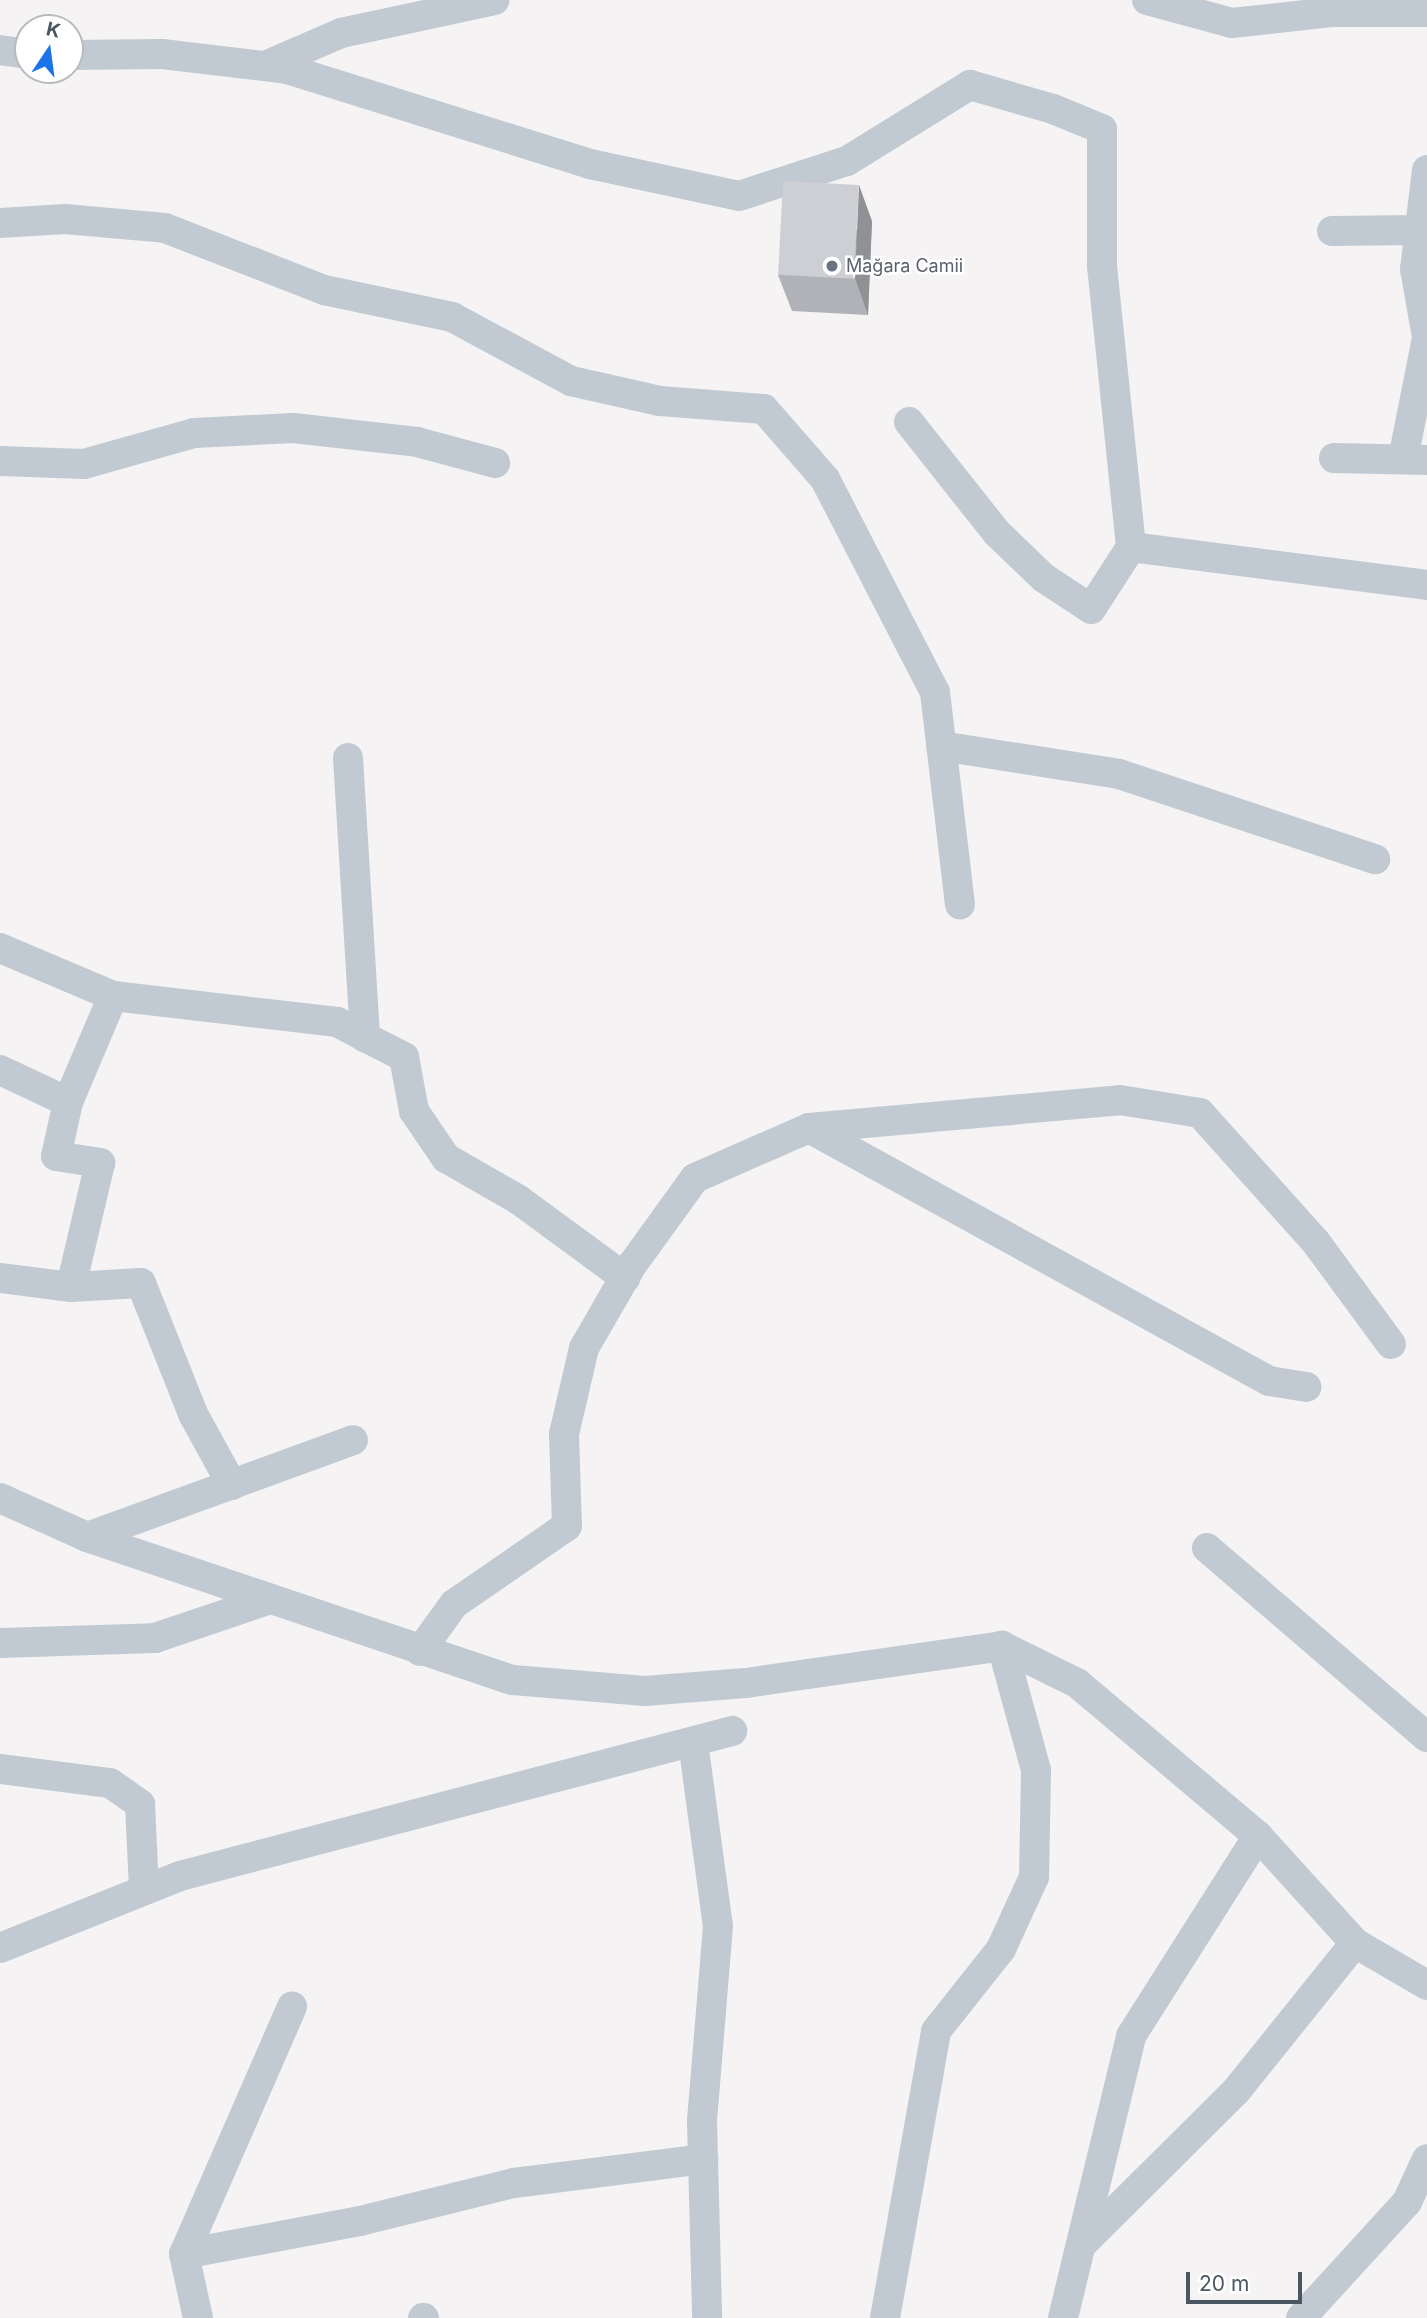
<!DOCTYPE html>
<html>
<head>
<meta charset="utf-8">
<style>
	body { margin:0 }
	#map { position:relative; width:1427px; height:2318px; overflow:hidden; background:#f5f3f3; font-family:Inter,sans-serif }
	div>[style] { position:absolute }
	.minor>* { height:30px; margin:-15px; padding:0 15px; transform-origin:15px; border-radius:15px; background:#c1cad2 }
	.wall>* { inset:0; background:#b0b2b7 }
	.shaded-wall>* { inset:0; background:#909195 }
	.building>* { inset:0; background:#cdcfd5; transform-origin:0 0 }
	.dots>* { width:19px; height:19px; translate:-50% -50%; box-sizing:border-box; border:4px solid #fff; border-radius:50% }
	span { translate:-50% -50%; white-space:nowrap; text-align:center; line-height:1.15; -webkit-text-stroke:5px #fff; paint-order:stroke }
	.worship-label { font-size:18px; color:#5b616d }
	.left { translate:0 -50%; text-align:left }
	.north { position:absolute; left:14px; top:14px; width:70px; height:70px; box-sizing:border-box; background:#fff; border:2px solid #b7bbc0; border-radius:50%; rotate:13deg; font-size:19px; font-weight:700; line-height:28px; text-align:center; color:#4a5661 }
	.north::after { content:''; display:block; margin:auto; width:24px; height:32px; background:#1a73e8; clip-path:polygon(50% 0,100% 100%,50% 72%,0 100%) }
	.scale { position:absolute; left:1186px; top:2272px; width:116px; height:32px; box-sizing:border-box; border:4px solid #4a5661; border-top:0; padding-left:9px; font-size:21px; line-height:24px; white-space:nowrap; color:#4a5661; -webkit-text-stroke:5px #fff; paint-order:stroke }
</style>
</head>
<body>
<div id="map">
	<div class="minor">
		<div style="left:1147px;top:0;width:88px;rotate:15.1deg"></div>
		<div style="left:1232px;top:23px;width:100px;rotate:-6.3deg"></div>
		<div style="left:1331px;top:12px;width:96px"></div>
		<div style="left:0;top:50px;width:28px;rotate:8deg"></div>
		<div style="left:70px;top:55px;width:92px;rotate:-0.6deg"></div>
		<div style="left:162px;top:54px;width:126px;rotate:6.8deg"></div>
		<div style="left:287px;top:69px;width:318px;rotate:17.4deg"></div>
		<div style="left:590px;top:164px;width:152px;rotate:12.1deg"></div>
		<div style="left:739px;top:196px;width:114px;rotate:-18deg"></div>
		<div style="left:847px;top:161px;width:145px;rotate:-31.7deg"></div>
		<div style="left:970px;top:85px;width:86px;rotate:16.1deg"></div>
		<div style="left:1053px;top:109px;width:53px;rotate:22.2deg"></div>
		<div style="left:1102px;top:129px;width:137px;rotate:90deg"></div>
		<div style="left:1102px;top:266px;width:282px;rotate:84.1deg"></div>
		<div style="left:1131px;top:547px;width:298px;rotate:7.3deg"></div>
		<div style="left:265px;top:66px;width:83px;rotate:-23.5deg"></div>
		<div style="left:341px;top:33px;width:157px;rotate:-12.1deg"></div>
		<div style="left:1427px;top:170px;width:100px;rotate:96.9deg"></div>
		<div style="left:1415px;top:269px;width:69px;rotate:80deg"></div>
		<div style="left:0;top:223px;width:65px;rotate:-3.5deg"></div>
		<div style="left:65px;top:219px;width:100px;rotate:5.1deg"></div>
		<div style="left:165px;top:228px;width:171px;rotate:21.3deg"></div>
		<div style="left:324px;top:290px;width:131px;rotate:11.9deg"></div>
		<div style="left:452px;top:317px;width:135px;rotate:28.3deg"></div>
		<div style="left:571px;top:381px;width:91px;rotate:12.7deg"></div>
		<div style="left:660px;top:401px;width:104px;rotate:4.4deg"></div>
		<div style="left:764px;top:409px;width:93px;rotate:48.9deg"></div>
		<div style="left:825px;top:479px;width:240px;rotate:62.7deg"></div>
		<div style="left:935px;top:692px;width:214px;rotate:83.3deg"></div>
		<div style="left:1332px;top:231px;width:86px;rotate:-0.7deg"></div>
		<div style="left:1418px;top:230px;width:11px;rotate:34deg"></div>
		<div style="left:909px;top:422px;width:142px;rotate:51.6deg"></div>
		<div style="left:997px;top:533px;width:65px;rotate:43.8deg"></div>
		<div style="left:1044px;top:578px;width:56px;rotate:33.4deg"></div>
		<div style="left:1091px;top:609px;width:74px;rotate:-57.2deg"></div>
		<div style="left:1334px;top:458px;width:93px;rotate:1.2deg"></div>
		<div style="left:1403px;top:459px;width:123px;rotate:-78.8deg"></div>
		<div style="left:0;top:461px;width:84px;rotate:2deg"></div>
		<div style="left:84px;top:464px;width:114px;rotate:-15.7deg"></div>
		<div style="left:194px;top:433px;width:99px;rotate:-2.9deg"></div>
		<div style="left:293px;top:428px;width:125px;rotate:6.4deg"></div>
		<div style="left:417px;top:442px;width:81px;rotate:15.1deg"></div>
		<div style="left:941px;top:746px;width:180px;rotate:8.9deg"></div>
		<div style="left:1119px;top:774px;width:270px;rotate:18.4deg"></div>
		<div style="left:348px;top:758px;width:280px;rotate:86.5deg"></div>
		<div style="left:0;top:948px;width:123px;rotate:23deg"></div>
		<div style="left:113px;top:996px;width:226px;rotate:6.6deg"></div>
		<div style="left:337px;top:1022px;width:32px;rotate:28deg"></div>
		<div style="left:365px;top:1037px;width:44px;rotate:27.1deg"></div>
		<div style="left:404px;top:1057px;width:55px;rotate:79.5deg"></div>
		<div style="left:414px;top:1111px;width:57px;rotate:55.8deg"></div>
		<div style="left:446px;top:1158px;width:84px;rotate:29.9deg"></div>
		<div style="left:519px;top:1200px;width:132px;rotate:36.3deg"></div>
		<div style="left:113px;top:996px;width:115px;rotate:113deg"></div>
		<div style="left:68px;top:1102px;width:55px;rotate:102.5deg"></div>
		<div style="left:56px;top:1156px;width:45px;rotate:9deg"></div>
		<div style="left:100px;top:1163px;width:127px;rotate:103.2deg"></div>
		<div style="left:71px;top:1287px;width:70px;rotate:-3.3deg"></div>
		<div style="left:141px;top:1283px;width:141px;rotate:68.3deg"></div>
		<div style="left:193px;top:1414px;width:81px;rotate:61.2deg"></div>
		<div style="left:0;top:1070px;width:75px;rotate:25.2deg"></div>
		<div style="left:809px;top:1128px;width:525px;rotate:28.81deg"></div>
		<div style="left:1269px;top:1381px;width:38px;rotate:9deg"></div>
		<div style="left:0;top:1278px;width:72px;rotate:7.2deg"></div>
		<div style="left:0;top:1498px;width:95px;rotate:24.1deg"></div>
		<div style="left:87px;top:1537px;width:449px;rotate:18.6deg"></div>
		<div style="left:513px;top:1680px;width:132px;rotate:4.8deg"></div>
		<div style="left:645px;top:1691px;width:101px;rotate:-4.5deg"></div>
		<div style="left:746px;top:1683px;width:259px;rotate:-8.2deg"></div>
		<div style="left:1002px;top:1646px;width:84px;rotate:26.3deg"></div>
		<div style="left:1077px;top:1683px;width:237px;rotate:40.2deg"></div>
		<div style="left:1258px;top:1836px;width:144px;rotate:47.8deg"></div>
		<div style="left:1355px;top:1943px;width:83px;rotate:30.3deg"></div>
		<div style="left:87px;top:1537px;width:283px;rotate:-20deg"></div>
		<div style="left:1207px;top:1548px;width:290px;rotate:40.7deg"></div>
		<div style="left:0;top:1643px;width:155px;rotate:-1.8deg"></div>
		<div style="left:155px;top:1638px;width:118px;rotate:-18.7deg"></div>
		<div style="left:420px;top:1651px;width:58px;rotate:-54.1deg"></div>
		<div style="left:454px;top:1604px;width:137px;rotate:-34.6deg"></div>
		<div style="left:567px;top:1526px;width:92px;rotate:-91.9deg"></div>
		<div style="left:564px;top:1434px;width:88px;rotate:-76.9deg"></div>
		<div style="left:584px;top:1348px;width:96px;rotate:-60deg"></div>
		<div style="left:632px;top:1265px;width:107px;rotate:-54.1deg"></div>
		<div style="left:695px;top:1178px;width:124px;rotate:-23.7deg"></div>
		<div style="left:809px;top:1128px;width:312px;rotate:-5.1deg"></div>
		<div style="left:1120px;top:1100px;width:81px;rotate:9.2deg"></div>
		<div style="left:1200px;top:1113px;width:172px;rotate:48.1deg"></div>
		<div style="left:1315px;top:1241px;width:128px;rotate:53.6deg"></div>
		<div style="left:693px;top:1742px;width:186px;rotate:82.3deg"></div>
		<div style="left:718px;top:1926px;width:196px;rotate:94.7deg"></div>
		<div style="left:702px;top:2121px;width:197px;rotate:88.5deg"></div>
		<div style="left:0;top:1769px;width:111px;rotate:7.3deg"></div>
		<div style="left:110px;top:1783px;width:37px;rotate:35deg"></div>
		<div style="left:140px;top:1804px;width:86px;rotate:87.3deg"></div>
		<div style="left:0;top:1948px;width:194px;rotate:-21.8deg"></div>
		<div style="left:180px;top:1876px;width:571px;rotate:-14.72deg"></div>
		<div style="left:1081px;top:2245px;width:218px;rotate:-44.8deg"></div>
		<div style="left:1236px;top:2091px;width:190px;rotate:-51.2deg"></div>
		<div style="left:184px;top:2254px;width:179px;rotate:-10.6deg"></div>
		<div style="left:360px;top:2221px;width:159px;rotate:-13.9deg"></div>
		<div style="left:514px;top:2183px;width:191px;rotate:-7.2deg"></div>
		<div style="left:198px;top:2318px;width:66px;rotate:-102.3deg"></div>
		<div style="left:184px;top:2254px;width:270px;rotate:-66.4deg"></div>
		<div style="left:423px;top:2318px;width:1px"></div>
		<div style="left:885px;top:2318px;width:291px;rotate:-79.9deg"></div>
		<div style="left:936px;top:2031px;width:105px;rotate:-51.6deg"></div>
		<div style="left:1001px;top:1949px;width:79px;rotate:-65.4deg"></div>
		<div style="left:1034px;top:1877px;width:107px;rotate:-88.9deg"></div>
		<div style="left:1036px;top:1770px;width:129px;rotate:-105.3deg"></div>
		<div style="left:1063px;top:2318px;width:290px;rotate:-76.4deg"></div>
		<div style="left:1131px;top:2036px;width:237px;rotate:-57.6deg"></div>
		<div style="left:1301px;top:2318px;width:157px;rotate:-47.6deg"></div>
		<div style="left:1407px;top:2202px;width:47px;rotate:-65.1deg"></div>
	</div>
	<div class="wall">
		<div style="clip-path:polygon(872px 221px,868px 315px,792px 311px,778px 275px)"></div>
	</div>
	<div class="shaded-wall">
		<div style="clip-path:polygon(859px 185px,872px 221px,868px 315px,855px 278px)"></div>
	</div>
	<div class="building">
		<div style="left:783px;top:181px;width:76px;height:94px;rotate:3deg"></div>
	</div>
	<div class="dots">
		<div style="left:832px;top:266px;background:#6b7280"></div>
	</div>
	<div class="worship-label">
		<span class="left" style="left:846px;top:266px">Mağara Camii</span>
	</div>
	<div class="north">K</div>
	<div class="scale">20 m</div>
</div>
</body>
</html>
